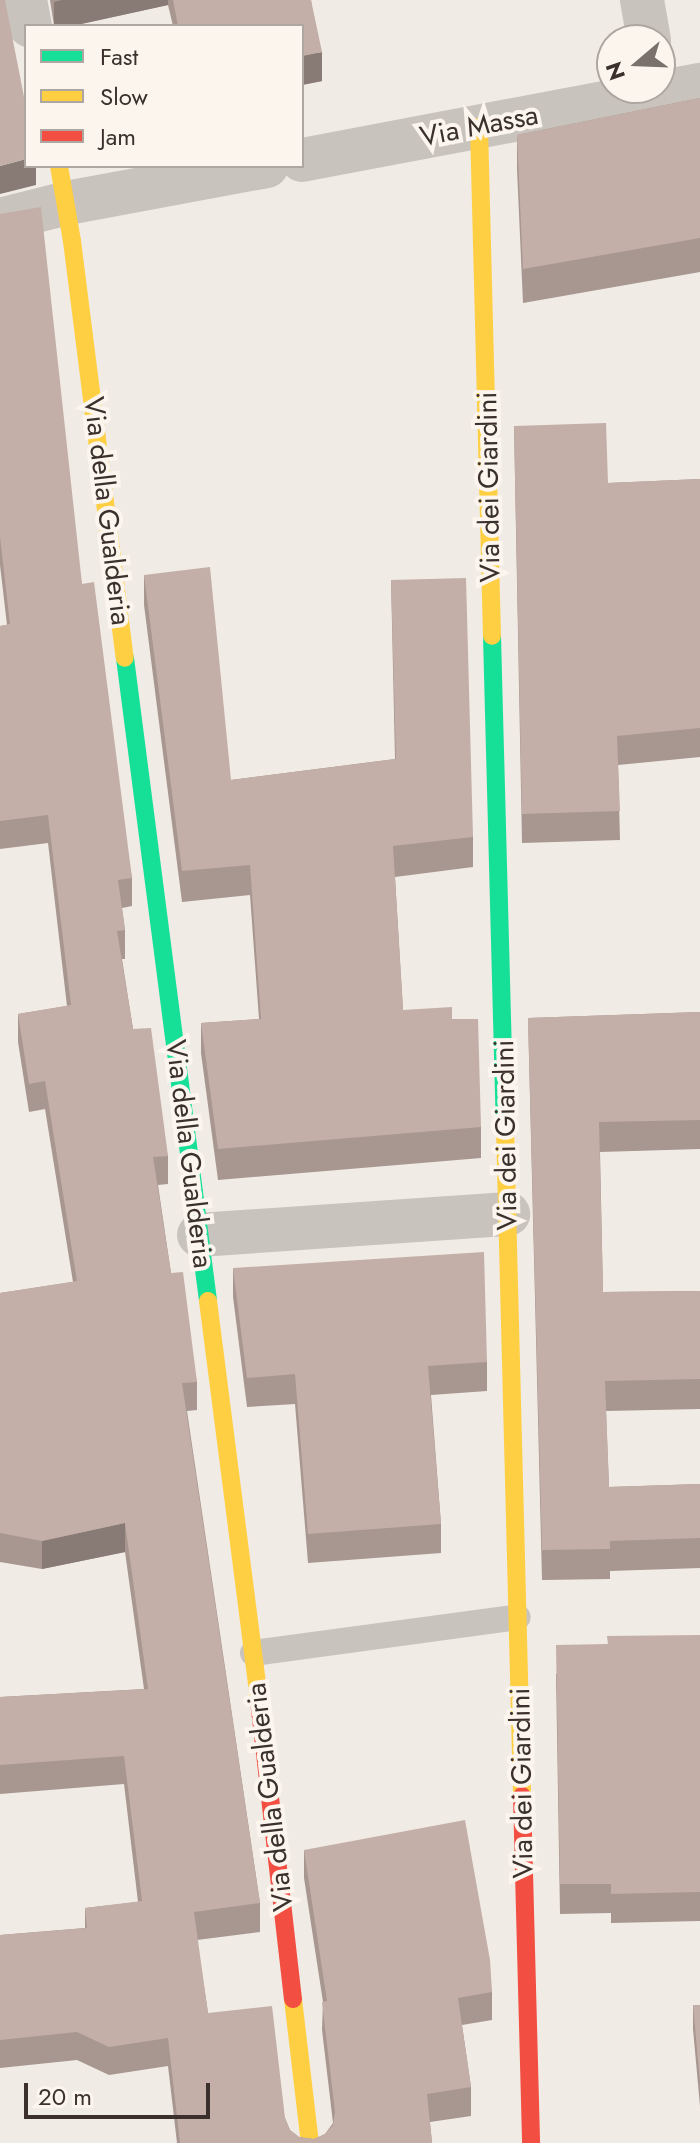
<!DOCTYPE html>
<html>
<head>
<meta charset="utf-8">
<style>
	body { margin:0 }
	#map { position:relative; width:700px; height:2143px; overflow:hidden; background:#f0ebe5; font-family:Jost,sans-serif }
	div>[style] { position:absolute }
	.lane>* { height:26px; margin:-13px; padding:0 13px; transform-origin:13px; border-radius:13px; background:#c9c3be }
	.street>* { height:44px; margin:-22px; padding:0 22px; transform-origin:22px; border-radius:22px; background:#c9c3be }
	.fast>* { height:18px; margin:-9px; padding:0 9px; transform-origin:9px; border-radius:9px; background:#16e098 }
	.slow>* { height:18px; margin:-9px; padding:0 9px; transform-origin:9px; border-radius:9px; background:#ffcf43 }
	.jam>* { height:18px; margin:-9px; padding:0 9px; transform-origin:9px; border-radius:9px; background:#f24e42 }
	.wall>* { inset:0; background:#a89690 }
	.shaded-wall>* { inset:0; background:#887a75 }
	.building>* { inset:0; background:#c3afa7 }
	span { translate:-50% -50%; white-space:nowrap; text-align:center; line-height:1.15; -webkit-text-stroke:8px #fbf5ee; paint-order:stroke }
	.street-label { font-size:28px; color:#3b302b }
	.legend { position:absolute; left:24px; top:24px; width:280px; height:144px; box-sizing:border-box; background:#fbf5ee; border:2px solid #aea6a0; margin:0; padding:10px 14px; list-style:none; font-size:24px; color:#3b302b }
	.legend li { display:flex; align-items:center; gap:16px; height:40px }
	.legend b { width:40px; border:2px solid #aea6a0 }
	.north { position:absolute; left:596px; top:24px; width:80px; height:80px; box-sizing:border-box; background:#fbf5ee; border:2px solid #aea6a0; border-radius:50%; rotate:251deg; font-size:22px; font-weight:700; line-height:32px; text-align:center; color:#3b302b }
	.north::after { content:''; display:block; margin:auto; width:28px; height:36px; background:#7a716c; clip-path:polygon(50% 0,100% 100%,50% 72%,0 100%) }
	.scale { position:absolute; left:24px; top:2083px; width:186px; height:36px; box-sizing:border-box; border:4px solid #3b302b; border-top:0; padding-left:10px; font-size:24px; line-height:28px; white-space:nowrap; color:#3b302b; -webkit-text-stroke:6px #fbf5ee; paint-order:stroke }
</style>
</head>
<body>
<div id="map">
	<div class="lane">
		<div style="left:253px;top:1653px;width:267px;rotate:-7.7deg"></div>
	</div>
	<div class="street">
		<div style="left:25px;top:0;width:26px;rotate:79deg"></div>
		<div style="left:642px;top:0;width:41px;rotate:80.1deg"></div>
		<div style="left:302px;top:160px;width:405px;rotate:-10.7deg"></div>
		<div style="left:0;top:220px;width:69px;rotate:-14.2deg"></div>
		<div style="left:67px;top:203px;width:203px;rotate:-10.5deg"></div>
		<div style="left:199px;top:1235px;width:310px;rotate:-3.9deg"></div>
	</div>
	<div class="fast">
		<div style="left:492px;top:636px;width:491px;rotate:88.5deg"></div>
		<div style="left:125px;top:658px;width:648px;rotate:82.64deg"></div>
	</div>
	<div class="slow">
		<div style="left:479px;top:127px;width:509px;rotate:88.54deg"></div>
		<div style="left:59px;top:166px;width:76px;rotate:80.2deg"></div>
		<div style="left:72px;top:241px;width:420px;rotate:82.8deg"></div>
		<div style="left:505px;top:1127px;width:669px;rotate:88.54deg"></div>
		<div style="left:208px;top:1301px;width:403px;rotate:82.7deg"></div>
		<div style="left:293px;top:1999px;width:145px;rotate:83.3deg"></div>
	</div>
	<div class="jam">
		<div style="left:259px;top:1701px;width:300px;rotate:83.5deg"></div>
		<div style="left:522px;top:1796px;width:347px;rotate:88.5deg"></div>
	</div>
	<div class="wall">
		<div style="clip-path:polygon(50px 0,311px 0,322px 81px,302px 85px,302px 26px,173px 26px,168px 5px,72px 26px,54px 26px)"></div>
		<div style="clip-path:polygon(700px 98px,700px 272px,523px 303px,517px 169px,517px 135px)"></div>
		<div style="clip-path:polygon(0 214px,82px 584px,132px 878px,132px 906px,122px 908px,125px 930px,125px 959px,122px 959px,133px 1029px,168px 1156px,168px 1184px,158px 1185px,171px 1273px,197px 1382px,197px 1410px,187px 1411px,260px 1903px,260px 1932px,197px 1940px,208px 2013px,285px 2118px,290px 2130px,299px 2137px,314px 2139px,325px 2134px,333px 2123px,322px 2030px,323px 2002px,304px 1878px,304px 1850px,492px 1992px,492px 2020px,462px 2025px,471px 2087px,471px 2116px,430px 2122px,432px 2143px,177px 2143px,168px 2066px,109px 2075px,77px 2060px,0 2068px,0 1935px,85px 1928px,85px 1908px,138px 1902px,124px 1784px,0 1794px,0 1697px,144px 1689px,125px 1552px,42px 1569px,0 1562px,0 1293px,73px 1282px,45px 1109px,29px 1112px,18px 1042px,18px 1014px,67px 1006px,48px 843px,0 849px,0 626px,7px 625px,0 565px)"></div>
		<div style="clip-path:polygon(514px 426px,608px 483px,700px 479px,700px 757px,618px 765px,620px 840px,522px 843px)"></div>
		<div style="clip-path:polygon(144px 575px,231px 780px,395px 759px,391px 580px,473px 837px,473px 867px,395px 877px,403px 1010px,452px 1019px,481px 1127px,481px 1158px,218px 1180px,201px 1053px,201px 1023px,259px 1019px,250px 895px,182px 902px,144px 605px)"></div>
		<div style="clip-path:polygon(700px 1012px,700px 1149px,600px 1152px,603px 1292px,700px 1291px,700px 1409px,606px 1411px,609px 1487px,700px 1484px,700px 1568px,610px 1571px,610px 1579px,542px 1580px,528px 1018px)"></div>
		<div style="clip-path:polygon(233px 1268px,487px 1362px,487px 1391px,431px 1395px,441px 1524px,441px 1553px,308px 1563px,295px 1404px,247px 1407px,233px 1297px)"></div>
		<div style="clip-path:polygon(700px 1635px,700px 1921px,611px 1923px,611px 1913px,560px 1914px,556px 1674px,607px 1644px)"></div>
		<div style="clip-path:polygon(693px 2005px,700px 2005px,700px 2106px,693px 2029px)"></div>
	</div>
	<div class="shaded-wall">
		<div style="clip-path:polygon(62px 0,168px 0,168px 5px,72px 26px,54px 26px,54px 2px)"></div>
		<div style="clip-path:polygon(322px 52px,322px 81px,302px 85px,302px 56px)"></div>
		<div style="clip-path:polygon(26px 159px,26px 166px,36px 166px,36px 185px,0 194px,0 166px)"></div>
		<div style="clip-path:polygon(125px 1523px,125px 1552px,42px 1569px,42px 1541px)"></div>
	</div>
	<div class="building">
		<div style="clip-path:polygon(0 0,5px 0,26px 107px,26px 159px,0 166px)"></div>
		<div style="clip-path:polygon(173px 0,311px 0,322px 52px,302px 56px,302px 26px,178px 26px)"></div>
		<div style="clip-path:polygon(700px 98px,700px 238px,523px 269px,517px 135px)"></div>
		<div style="clip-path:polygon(41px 207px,82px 584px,94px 582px,132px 878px,118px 880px,125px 930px,117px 931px,133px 1029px,151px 1028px,168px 1156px,153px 1157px,171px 1273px,183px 1272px,197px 1382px,182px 1383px,260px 1903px,194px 1912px,208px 2013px,272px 2006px,285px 2118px,290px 2130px,299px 2137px,314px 2139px,325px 2134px,333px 2125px,335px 2112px,322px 2002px,327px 2001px,304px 1850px,465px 1820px,490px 1960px,492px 1992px,458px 1998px,471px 2087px,427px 2094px,432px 2143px,180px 2143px,168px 2038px,109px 2047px,77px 2032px,0 2040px,0 1935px,87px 1928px,85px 1908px,142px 1901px,124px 1756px,0 1765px,0 1697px,148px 1689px,125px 1523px,42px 1541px,0 1533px,0 1293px,77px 1281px,45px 1081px,29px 1084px,18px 1014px,71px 1005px,48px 815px,0 821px,0 626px,10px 624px,0 537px,0 214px)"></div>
		<div style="clip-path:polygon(606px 423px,608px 483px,700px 479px,700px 728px,617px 736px,620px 811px,522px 814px,514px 426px)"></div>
		<div style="clip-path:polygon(210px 567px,231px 780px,396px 759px,391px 580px,466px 578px,473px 837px,393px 846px,403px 1010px,452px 1007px,452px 1019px,478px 1019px,481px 1127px,218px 1149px,201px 1023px,261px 1019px,250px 865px,182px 871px,144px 575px)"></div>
		<div style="clip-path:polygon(700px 1012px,700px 1120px,599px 1122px,603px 1292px,700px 1291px,700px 1379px,605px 1381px,609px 1487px,700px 1484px,700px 1538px,610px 1541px,610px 1549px,542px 1550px,528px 1018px)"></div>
		<div style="clip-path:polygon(484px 1252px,487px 1362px,428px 1366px,441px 1524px,308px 1534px,295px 1374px,247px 1378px,233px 1268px)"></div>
		<div style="clip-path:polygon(700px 1635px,700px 1892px,611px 1894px,611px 1884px,560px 1884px,556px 1645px,608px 1644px,607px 1636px)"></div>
		<div style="clip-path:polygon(693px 2005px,700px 2005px,700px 2082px)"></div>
	</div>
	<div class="street-label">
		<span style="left:479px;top:126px;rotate:-11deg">Via Massa</span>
		<span style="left:489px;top:487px;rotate:-91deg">Via dei Giardini</span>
		<span style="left:107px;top:511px;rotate:83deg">Via della Gualderia</span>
		<span style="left:506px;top:1135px;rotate:-91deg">Via dei Giardini</span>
		<span style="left:189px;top:1154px;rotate:83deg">Via della Gualderia</span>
		<span style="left:522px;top:1783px;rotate:-91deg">Via dei Giardini</span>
		<span style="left:270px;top:1797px;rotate:-97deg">Via della Gualderia</span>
	</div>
	<ul class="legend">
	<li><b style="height:10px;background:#16e098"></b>Fast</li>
	<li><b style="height:10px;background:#ffcf43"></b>Slow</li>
	<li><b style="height:10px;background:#f24e42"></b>Jam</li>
	</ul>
	<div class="north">N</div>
	<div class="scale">20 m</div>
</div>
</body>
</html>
